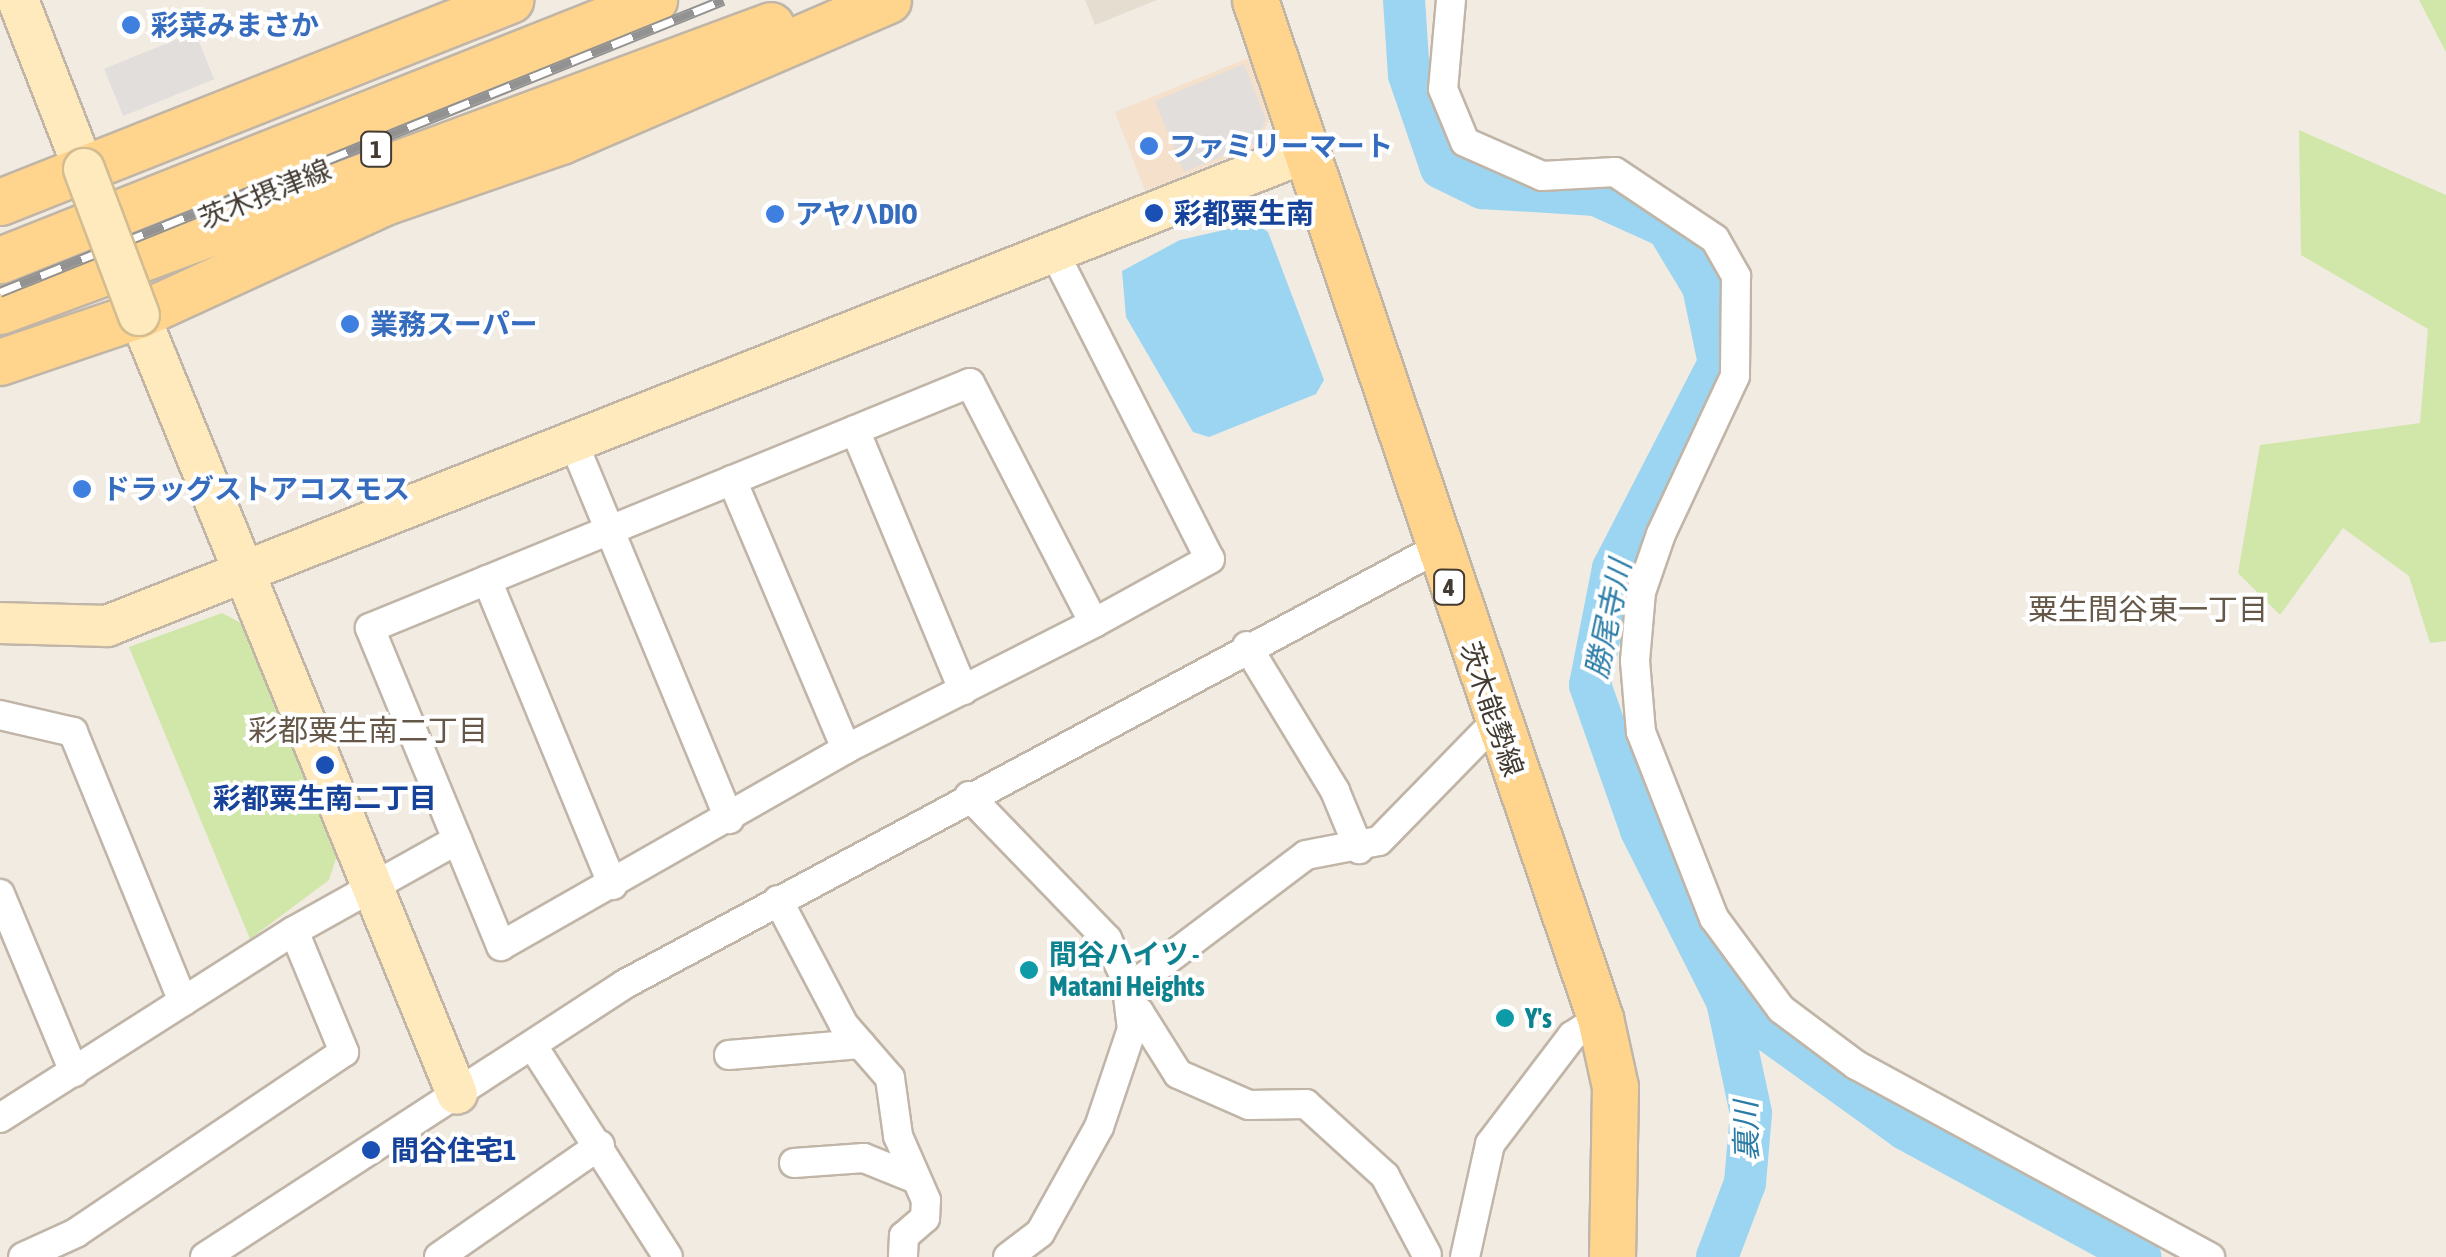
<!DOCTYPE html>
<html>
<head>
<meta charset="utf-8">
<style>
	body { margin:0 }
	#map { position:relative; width:2446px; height:1257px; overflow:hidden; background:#f1ebe2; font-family:"Asap Condensed","Noto Sans JP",sans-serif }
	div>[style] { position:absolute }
	.residential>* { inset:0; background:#e5ddd0 }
	.commercial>* { inset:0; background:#f5e0cb }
	.green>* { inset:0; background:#d0e7a9 }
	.parking>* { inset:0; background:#e1dedb; transform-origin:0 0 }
	.water>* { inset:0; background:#9bd5f1 }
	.river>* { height:42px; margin:-21px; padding:0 21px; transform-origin:21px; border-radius:21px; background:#9bd5f1 }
	.roads { filter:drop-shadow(2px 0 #c0b5a7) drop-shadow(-2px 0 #c0b5a7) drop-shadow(0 2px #c0b5a7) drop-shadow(0 -2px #c0b5a7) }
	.street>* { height:28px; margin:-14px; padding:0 14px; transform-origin:14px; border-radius:14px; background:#fff }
	.secondary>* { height:40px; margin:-20px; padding:0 20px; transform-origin:20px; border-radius:20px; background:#ffeabe }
	.primary>* { height:45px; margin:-22.5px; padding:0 22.5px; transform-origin:22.5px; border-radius:22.5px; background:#ffd58d }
	.rail>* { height:11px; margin-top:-5.5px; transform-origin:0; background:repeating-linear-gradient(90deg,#fff 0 22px,#929292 0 44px); box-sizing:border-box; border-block:2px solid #929292 }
	.bridges { filter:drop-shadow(2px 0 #d3bc90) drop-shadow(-2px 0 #d3bc90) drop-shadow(0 2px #d3bc90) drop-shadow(0 -2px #d3bc90) }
	.secondary-bridge>* { height:40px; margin:-20px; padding:0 20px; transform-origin:20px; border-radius:20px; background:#ffeabe }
	.dots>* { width:28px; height:28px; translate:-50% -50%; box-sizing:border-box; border:5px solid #fff; border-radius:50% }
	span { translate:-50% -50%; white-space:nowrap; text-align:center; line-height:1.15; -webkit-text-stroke:8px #fff; paint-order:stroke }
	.shield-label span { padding:2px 8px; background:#fff; border:2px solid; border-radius:8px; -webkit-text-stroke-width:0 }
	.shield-label { font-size:25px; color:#433b32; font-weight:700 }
	.shop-label { font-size:28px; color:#366cbe; font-weight:700 }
	.left { translate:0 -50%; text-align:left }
	.street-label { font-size:28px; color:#433b32 }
	.transit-label { font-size:28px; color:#164399; font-weight:700 }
	.culture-label { font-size:28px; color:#0d838f; font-weight:700 }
	.neighbourhood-label { font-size:30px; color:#665849 }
	.water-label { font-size:30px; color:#2a7ca7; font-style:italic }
</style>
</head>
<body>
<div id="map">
	<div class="residential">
		<div style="clip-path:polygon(1085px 0,1157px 0,1095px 25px)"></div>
	</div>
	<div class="commercial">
		<div style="clip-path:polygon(1248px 58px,1270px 118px,1257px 146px,1145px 191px,1115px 112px)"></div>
	</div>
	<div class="green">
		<div style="clip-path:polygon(2419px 0,2446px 0,2446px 52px)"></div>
		<div style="clip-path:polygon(2299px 130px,2446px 195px,2446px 641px,2430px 643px,2409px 576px,2343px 528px,2280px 615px,2238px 573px,2260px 445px,2420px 423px,2428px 329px,2301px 255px)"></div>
		<div style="clip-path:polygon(222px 613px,245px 625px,338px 852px,329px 880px,250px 939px,129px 647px)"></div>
	</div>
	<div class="parking">
		<div style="left:195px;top:32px;width:51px;height:98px;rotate:68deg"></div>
		<div style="clip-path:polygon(1244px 64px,1266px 120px,1254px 144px,1184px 172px,1155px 101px)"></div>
	</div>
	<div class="water">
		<div style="clip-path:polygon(1255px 223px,1268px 232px,1324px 380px,1316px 394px,1209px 437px,1193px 432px,1126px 317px,1122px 271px,1180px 240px)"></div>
	</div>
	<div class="river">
		<div style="left:1404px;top:0;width:75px;rotate:86.2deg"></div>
		<div style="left:1409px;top:75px;width:98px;rotate:71deg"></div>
		<div style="left:1441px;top:168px;width:46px;rotate:26deg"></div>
		<div style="left:1482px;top:188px;width:114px;rotate:3.5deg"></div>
		<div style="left:1596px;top:195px;width:78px;rotate:24.3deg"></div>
		<div style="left:1667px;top:227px;width:70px;rotate:59deg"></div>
		<div style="left:1703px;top:287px;width:78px;rotate:78.1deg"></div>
		<div style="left:1719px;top:363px;width:231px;rotate:117.3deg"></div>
		<div style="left:1613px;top:568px;width:119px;rotate:101.1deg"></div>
		<div style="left:1590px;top:685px;width:154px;rotate:70.6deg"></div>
		<div style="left:1641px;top:830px;width:191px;rotate:63.3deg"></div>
		<div style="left:1727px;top:1001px;width:219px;rotate:35.7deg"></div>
		<div style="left:1905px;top:1129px;width:268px;rotate:28.5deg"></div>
		<div style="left:1717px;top:1257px;width:79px;rotate:-69.3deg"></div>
		<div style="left:1745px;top:1183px;width:70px;rotate:-85.1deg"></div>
		<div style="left:1751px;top:1113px;width:115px;rotate:-102.1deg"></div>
	</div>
	<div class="roads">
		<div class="street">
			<div style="left:1451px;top:0;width:89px;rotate:95.1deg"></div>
			<div style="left:1443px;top:89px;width:57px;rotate:67.5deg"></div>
			<div style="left:1465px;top:142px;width:84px;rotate:23.8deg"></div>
			<div style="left:1542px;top:176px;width:73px;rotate:-3.1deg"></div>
			<div style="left:1615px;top:172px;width:120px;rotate:33.8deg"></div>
			<div style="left:1715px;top:239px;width:43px;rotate:60.4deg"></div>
			<div style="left:1736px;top:276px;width:100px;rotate:90.6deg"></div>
			<div style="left:1735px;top:376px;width:174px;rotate:115.1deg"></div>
			<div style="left:1661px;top:534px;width:61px;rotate:109deg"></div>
			<div style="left:1641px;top:592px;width:69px;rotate:95deg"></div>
			<div style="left:1635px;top:661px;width:71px;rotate:85.2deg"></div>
			<div style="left:1641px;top:732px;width:200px;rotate:68.6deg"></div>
			<div style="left:1714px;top:918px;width:113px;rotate:53.6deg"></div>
			<div style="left:1781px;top:1009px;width:94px;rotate:36.7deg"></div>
			<div style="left:1856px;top:1065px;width:403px;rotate:28.5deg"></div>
			<div style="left:1054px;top:252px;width:344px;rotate:63.1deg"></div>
			<div style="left:1210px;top:559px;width:132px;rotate:151.1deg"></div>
			<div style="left:1094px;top:623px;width:278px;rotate:153.1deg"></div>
			<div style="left:846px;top:749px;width:397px;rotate:150.3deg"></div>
			<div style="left:501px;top:946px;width:344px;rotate:-112.4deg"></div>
			<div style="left:370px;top:628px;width:648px;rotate:-22.21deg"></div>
			<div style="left:970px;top:383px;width:270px;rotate:62.7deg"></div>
			<div style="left:855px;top:430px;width:282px;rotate:67.4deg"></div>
			<div style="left:574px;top:444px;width:406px;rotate:67.5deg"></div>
			<div style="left:732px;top:480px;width:292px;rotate:67deg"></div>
			<div style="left:487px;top:580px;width:330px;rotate:67.6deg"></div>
			<div style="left:1247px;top:646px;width:170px;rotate:58.7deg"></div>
			<div style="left:1335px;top:791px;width:63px;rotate:67.5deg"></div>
			<div style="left:0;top:715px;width:75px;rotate:13.1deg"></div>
			<div style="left:73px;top:732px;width:291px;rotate:67.8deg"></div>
			<div style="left:969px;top:796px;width:199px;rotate:46deg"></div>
			<div style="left:1107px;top:939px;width:44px;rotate:64.6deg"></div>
			<div style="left:1126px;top:979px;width:50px;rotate:83.2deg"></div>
			<div style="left:1132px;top:1029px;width:103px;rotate:108.6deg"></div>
			<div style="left:1099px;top:1127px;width:121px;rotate:119.1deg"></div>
			<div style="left:1040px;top:1233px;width:40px;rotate:143deg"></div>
			<div style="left:0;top:894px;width:193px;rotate:67.4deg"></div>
			<div style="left:778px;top:900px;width:141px;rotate:62.2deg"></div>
			<div style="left:844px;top:1025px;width:70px;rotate:49deg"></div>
			<div style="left:890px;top:1078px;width:59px;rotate:82.1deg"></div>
			<div style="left:898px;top:1136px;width:70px;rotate:66.4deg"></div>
			<div style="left:926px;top:1200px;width:18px;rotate:93deg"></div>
			<div style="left:925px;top:1218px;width:28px;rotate:139deg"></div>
			<div style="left:904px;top:1236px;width:21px;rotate:93deg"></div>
			<div style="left:294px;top:931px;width:187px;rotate:-29.2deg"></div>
			<div style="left:1127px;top:990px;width:224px;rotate:-37deg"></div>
			<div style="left:1306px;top:855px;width:74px;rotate:-10.9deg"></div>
			<div style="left:1379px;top:841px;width:168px;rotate:-45.7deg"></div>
			<div style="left:1130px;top:1012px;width:9px"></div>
			<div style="left:1139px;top:1012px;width:73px;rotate:57.8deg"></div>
			<div style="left:1178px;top:1074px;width:77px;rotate:23.6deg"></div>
			<div style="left:1249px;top:1105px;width:57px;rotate:-1deg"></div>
			<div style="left:1306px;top:1104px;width:107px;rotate:42.3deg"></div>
			<div style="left:1385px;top:1176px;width:89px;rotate:62deg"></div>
			<div style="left:533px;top:1046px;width:250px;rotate:57.4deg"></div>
			<div style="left:729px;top:1055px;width:132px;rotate:-4.8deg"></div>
			<div style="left:0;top:1118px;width:348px;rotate:-32.5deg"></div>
			<div style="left:294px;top:931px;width:131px;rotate:67.5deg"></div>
			<div style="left:344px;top:1052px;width:323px;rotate:146deg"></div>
			<div style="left:76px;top:1233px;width:58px;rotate:155.6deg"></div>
			<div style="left:794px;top:1163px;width:70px;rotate:-4.1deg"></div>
			<div style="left:864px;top:1158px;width:56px;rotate:22deg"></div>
			<div style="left:205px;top:1257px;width:501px;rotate:-33.02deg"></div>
			<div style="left:625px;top:984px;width:920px;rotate:-28.21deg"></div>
			<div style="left:439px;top:1257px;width:196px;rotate:-34.8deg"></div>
			<div style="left:1465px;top:1257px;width:116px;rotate:-77.5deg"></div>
			<div style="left:1490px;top:1144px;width:136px;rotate:-52.8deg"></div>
			<div style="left:1572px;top:1036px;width:33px;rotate:-33deg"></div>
		</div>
		<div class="secondary">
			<div style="left:18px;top:0;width:181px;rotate:68.7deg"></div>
			<div style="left:139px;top:315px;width:841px;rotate:67.79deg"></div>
			<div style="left:0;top:623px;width:107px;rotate:1.6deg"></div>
			<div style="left:107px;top:626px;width:1289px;rotate:-21.57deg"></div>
		</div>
		<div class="primary">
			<div style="left:1255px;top:0;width:1075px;rotate:71.28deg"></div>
			<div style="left:1600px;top:1018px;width:71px;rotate:77.7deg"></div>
			<div style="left:1615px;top:1087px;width:170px;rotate:91deg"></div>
			<div style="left:0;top:202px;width:549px;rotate:-21.61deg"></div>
			<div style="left:0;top:260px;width:704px;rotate:-21.68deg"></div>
			<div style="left:0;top:311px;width:822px;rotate:-20.35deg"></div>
			<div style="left:0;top:362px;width:147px;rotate:-18.7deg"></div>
			<div style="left:139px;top:315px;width:268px;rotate:-24.7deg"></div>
			<div style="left:382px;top:203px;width:189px;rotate:-19.1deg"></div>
			<div style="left:561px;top:141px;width:356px;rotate:-23.3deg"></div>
		</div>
	</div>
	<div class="rail">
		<div style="left:0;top:292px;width:780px;rotate:-21.99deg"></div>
	</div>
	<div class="bridges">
		<div class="secondary-bridge">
			<div style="left:84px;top:169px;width:156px;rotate:69.4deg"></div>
		</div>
	</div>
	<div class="dots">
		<div style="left:131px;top:25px;background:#3f7fe0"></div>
		<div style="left:1149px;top:146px;background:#3f7fe0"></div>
		<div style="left:1154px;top:213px;background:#1a4fb4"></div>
		<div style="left:775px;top:214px;background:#3f7fe0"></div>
		<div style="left:350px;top:324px;background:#3f7fe0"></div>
		<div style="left:82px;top:489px;background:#3f7fe0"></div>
		<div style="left:325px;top:765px;background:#1a4fb4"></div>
		<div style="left:1029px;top:970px;background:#0f9aa8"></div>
		<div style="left:1505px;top:1018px;background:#0f9aa8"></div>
		<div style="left:371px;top:1150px;background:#1a4fb4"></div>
	</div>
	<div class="shield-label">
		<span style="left:376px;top:149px">1</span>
		<span style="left:1449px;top:587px">4</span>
	</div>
	<div class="shop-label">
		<span class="left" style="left:151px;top:25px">彩菜みまさか</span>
		<span class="left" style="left:1169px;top:146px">ファミリーマート</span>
		<span class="left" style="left:795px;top:214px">アヤハDIO</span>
		<span class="left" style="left:370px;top:324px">業務スーパー</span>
		<span class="left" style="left:102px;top:489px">ドラッグストアコスモス</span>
	</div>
	<div class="street-label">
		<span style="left:265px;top:194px;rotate:-22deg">茨木摂津線</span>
		<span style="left:1492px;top:709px;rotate:71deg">茨木能勢線</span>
	</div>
	<div class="transit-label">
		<span class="left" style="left:1174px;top:213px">彩都粟生南</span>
		<span style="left:325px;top:798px">彩都粟生南二丁目</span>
		<span class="left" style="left:391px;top:1150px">間谷住宅1</span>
	</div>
	<div class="culture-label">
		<span class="left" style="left:1049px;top:970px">間谷ハイツ -<br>Matani Heights</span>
		<span class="left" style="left:1525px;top:1018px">Y's</span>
	</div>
	<div class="neighbourhood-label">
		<span style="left:2148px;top:609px">粟生間谷東一丁目</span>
		<span style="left:368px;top:730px">彩都粟生南二丁目</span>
	</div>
	<div class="water-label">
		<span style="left:1608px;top:619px;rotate:-78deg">勝尾寺川</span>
		<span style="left:1746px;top:1131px;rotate:-91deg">裏川</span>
	</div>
</div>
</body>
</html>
